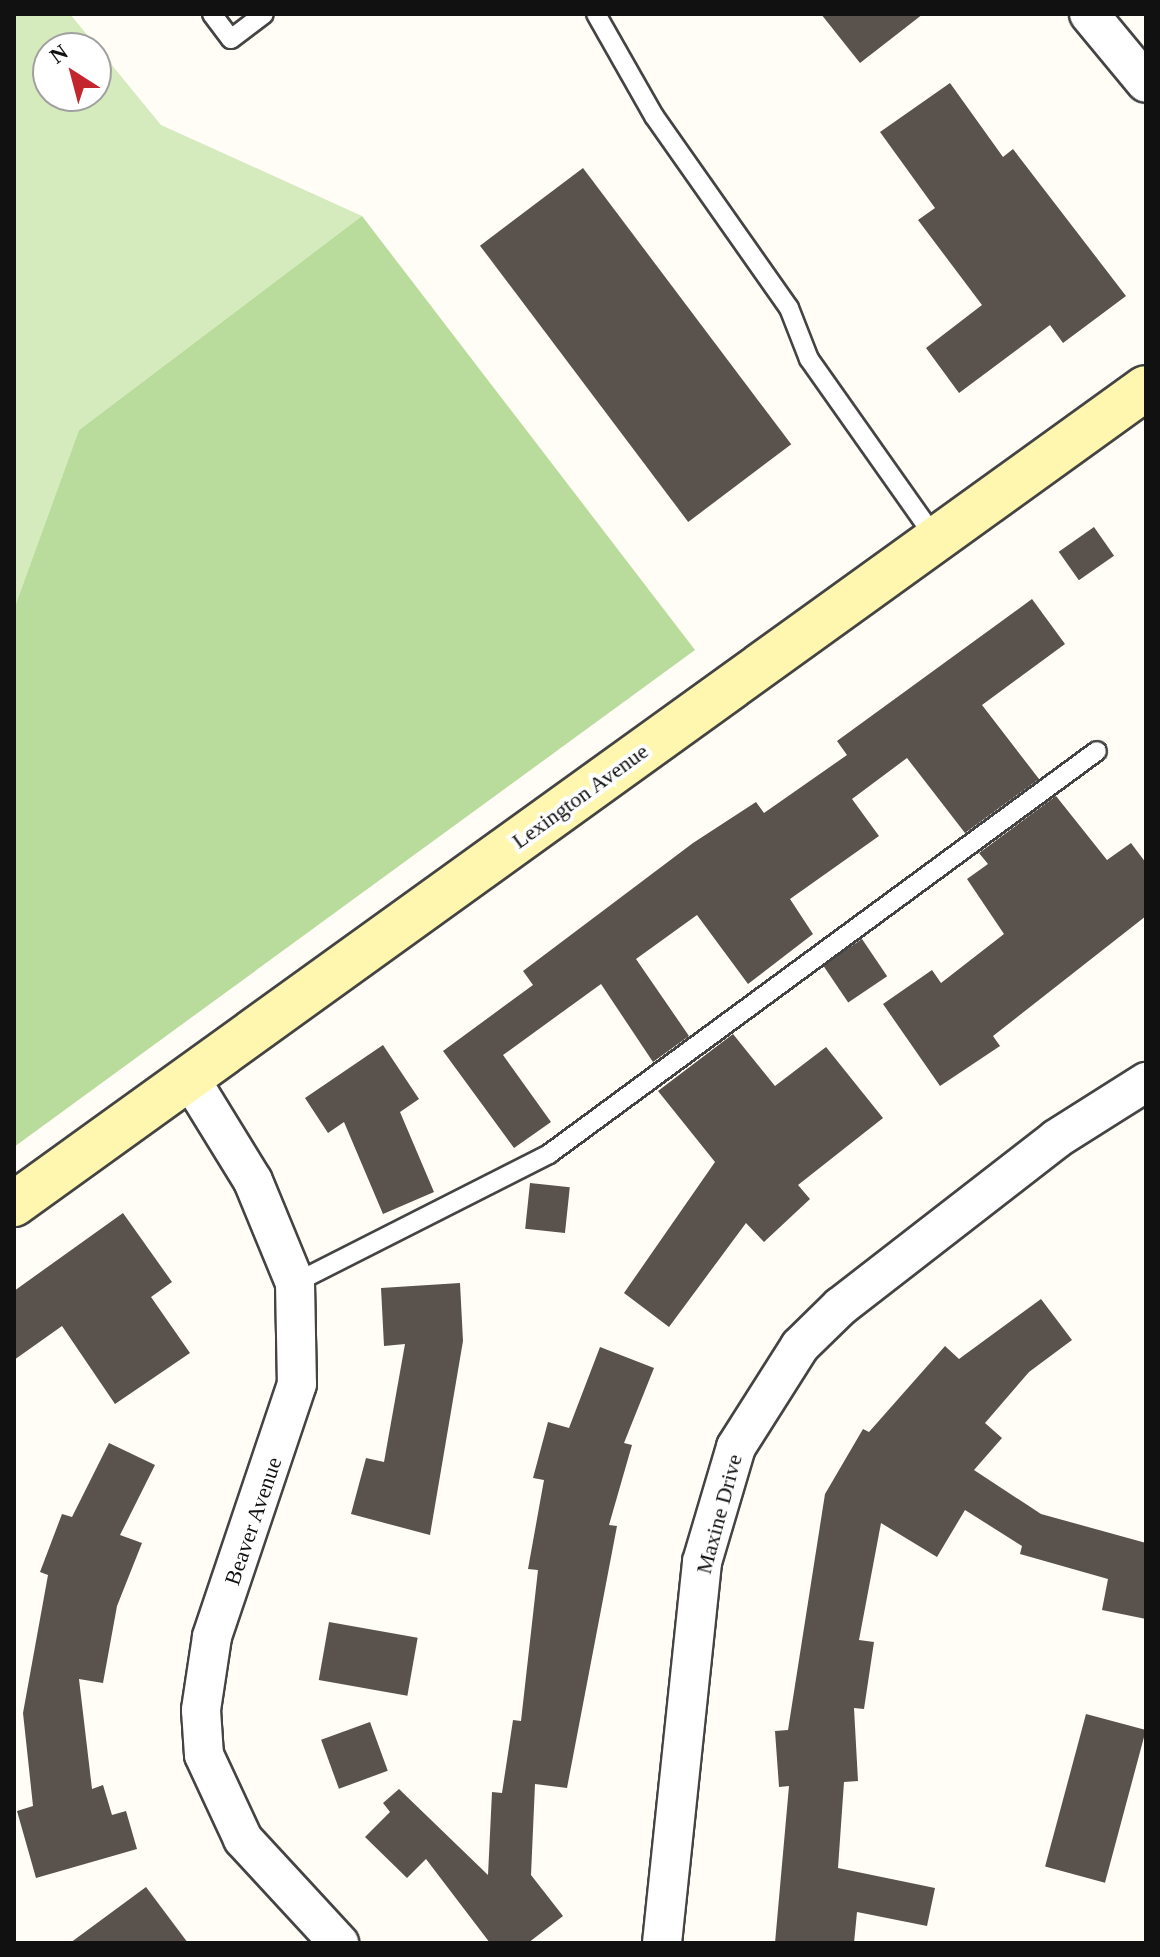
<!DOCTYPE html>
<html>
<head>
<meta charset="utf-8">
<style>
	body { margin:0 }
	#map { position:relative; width:1160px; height:1957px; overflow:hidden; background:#fffdf5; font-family:"Times New Roman",serif }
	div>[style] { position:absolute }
	.green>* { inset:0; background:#d5ebbd }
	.forest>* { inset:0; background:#b9dc9c }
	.building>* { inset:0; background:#5a524d; transform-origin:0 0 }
	.roads { filter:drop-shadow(2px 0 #444) drop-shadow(-2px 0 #444) drop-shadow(0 2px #444) drop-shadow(0 -2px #444) }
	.lane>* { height:18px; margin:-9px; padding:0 9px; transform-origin:9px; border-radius:9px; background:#fff }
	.street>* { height:38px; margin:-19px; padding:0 19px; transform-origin:19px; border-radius:19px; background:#fff }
	.secondary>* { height:44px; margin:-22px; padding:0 22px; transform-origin:22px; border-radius:22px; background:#fff6b0 }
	span { translate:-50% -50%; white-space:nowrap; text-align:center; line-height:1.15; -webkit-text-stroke:8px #fff; paint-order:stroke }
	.street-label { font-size:22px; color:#111 }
	.frame { position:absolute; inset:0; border:16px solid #111; pointer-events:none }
	.north { position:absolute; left:32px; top:32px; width:80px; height:80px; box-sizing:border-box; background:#fff; border:2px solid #a0a0a0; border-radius:50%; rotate:324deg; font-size:22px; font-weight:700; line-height:32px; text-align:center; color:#111 }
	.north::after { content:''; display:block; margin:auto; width:28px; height:36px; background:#c4262e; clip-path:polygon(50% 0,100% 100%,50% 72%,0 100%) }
</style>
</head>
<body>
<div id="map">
	<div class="green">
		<div style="clip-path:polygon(evenodd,14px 14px,70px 14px,161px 125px,362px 216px,79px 430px,14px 609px,14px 14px,48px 48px,96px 48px,96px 96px,48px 96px,48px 48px)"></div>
	</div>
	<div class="forest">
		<div style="clip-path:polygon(362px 216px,695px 650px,14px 1147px,14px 609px,79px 430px)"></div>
	</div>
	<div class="building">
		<div style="clip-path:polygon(821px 14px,923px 14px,860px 63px)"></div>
		<div style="clip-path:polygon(950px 83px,1003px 157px,1013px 149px,1126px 296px,1063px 343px,1050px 325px,959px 393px,926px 348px,982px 305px,918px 220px,935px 208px,880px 132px)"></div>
		<div style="left:583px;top:168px;width:346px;height:129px;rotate:53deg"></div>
		<div style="left:1094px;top:527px;width:35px;height:43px;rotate:55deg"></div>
		<div style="clip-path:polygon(1032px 599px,1065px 644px,982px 705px,1039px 779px,965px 833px,907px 758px,852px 799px,879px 836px,790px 899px,813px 934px,748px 984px,697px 915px,636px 959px,689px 1036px,653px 1062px,601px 984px,503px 1055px,551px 1122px,514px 1148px,443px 1051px,533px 985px,523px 971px,693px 843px,756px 802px,764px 813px,847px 755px,837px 741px)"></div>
		<div style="clip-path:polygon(1056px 796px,1107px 860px,1131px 843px,1146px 863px,1146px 916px,993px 1036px,1000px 1046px,940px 1086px,883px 1004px,932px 970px,941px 983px,1004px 934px,967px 879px,988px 864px,979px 853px)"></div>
		<div style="left:862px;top:939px;width:45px;height:47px;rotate:56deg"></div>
		<div style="clip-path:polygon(733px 1034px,775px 1086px,826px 1047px,883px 1118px,798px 1185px,810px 1199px,764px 1242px,746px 1223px,669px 1327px,624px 1293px,715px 1162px,658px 1091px)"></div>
		<div style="clip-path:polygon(383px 1045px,419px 1099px,400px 1112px,434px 1192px,383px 1214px,344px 1122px,328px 1133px,305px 1098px)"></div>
		<div style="left:530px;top:1183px;width:40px;height:46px;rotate:6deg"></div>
		<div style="clip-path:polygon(123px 1213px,172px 1282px,151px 1297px,190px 1353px,115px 1404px,62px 1326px,14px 1360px,14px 1291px)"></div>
		<div style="clip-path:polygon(460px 1283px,463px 1341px,430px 1535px,351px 1514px,366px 1458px,384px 1462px,405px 1344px,384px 1346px,381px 1288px)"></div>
		<div style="clip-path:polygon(1041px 1299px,1072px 1340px,1029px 1372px,985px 1423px,1002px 1438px,974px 1470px,1041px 1514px,1146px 1543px,1146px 1619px,1102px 1610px,1108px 1579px,1020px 1554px,1022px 1546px,965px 1510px,937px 1557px,881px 1523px,859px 1640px,874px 1642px,864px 1709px,854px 1708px,858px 1781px,844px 1782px,838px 1868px,935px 1888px,927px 1926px,857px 1912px,854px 1943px,775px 1943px,789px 1786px,779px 1787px,775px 1731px,788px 1730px,825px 1494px,863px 1429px,869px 1432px,945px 1346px,959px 1359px)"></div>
		<div style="clip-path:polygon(600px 1347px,654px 1368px,624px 1443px,632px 1445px,609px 1525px,617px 1526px,567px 1788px,535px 1784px,531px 1875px,563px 1916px,528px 1943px,490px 1943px,426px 1859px,407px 1878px,365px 1837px,390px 1812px,383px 1803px,399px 1789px,488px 1875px,492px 1792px,502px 1793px,513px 1720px,521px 1721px,538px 1570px,528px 1569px,544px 1480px,533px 1478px,548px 1422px,569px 1428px)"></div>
		<div style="clip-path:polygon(109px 1443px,155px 1465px,120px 1535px,142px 1543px,117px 1606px,103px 1683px,79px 1679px,92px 1789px,103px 1785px,112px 1815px,126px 1811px,137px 1849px,36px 1878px,17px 1811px,33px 1806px,23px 1713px,48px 1575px,40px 1572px,62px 1514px,72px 1517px)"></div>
		<div style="left:329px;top:1622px;width:90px;height:59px;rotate:10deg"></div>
		<div style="left:1086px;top:1714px;width:62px;height:158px;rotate:15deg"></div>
		<div style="left:370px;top:1722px;width:52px;height:52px;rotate:70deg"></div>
		<div style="clip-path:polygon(146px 1887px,188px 1943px,70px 1943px)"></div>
	</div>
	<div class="roads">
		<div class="lane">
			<div style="left:212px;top:14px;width:31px;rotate:53deg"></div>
			<div style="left:231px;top:39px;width:41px;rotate:-37.1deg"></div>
			<div style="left:596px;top:14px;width:117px;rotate:60.4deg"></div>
			<div style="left:654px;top:116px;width:235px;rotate:54.9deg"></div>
			<div style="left:789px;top:308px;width:55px;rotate:68.6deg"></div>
			<div style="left:809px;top:359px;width:220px;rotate:54.8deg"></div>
			<div style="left:295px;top:1283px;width:285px;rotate:-26.9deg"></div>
			<div style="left:549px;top:1154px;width:680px;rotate:-36.33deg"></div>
		</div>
		<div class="street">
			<div style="left:1089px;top:14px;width:89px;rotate:50.4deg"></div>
			<div style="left:189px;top:1077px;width:122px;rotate:58.4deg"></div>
			<div style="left:253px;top:1181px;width:110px;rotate:67.6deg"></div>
			<div style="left:295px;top:1283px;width:101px;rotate:88.9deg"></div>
			<div style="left:297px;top:1384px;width:267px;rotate:108.6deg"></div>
			<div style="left:212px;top:1637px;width:74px;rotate:98.6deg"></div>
			<div style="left:201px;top:1710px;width:45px;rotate:86.2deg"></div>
			<div style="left:204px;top:1755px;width:93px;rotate:65.1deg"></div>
			<div style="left:243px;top:1839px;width:142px;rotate:47.3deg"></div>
			<div style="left:662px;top:1943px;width:383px;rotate:-84deg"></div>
			<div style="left:702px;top:1562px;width:120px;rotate:-73.5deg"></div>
			<div style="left:736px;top:1447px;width:120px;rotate:-57.6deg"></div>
			<div style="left:800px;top:1346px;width:57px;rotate:-44.3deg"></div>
			<div style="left:841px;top:1306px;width:272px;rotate:-37.8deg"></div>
			<div style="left:1056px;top:1139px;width:107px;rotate:-32.3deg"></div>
		</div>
		<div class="secondary">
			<div style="left:14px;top:1204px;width:1395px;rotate:-35.79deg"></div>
		</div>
	</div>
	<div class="street-label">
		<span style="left:580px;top:796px;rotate:-36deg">Lexington Avenue</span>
		<span style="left:719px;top:1514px;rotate:-75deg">Maxine Drive</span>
		<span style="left:253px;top:1521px;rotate:-71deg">Beaver Avenue</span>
	</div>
	<div class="frame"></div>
	<div class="north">N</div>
</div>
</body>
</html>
